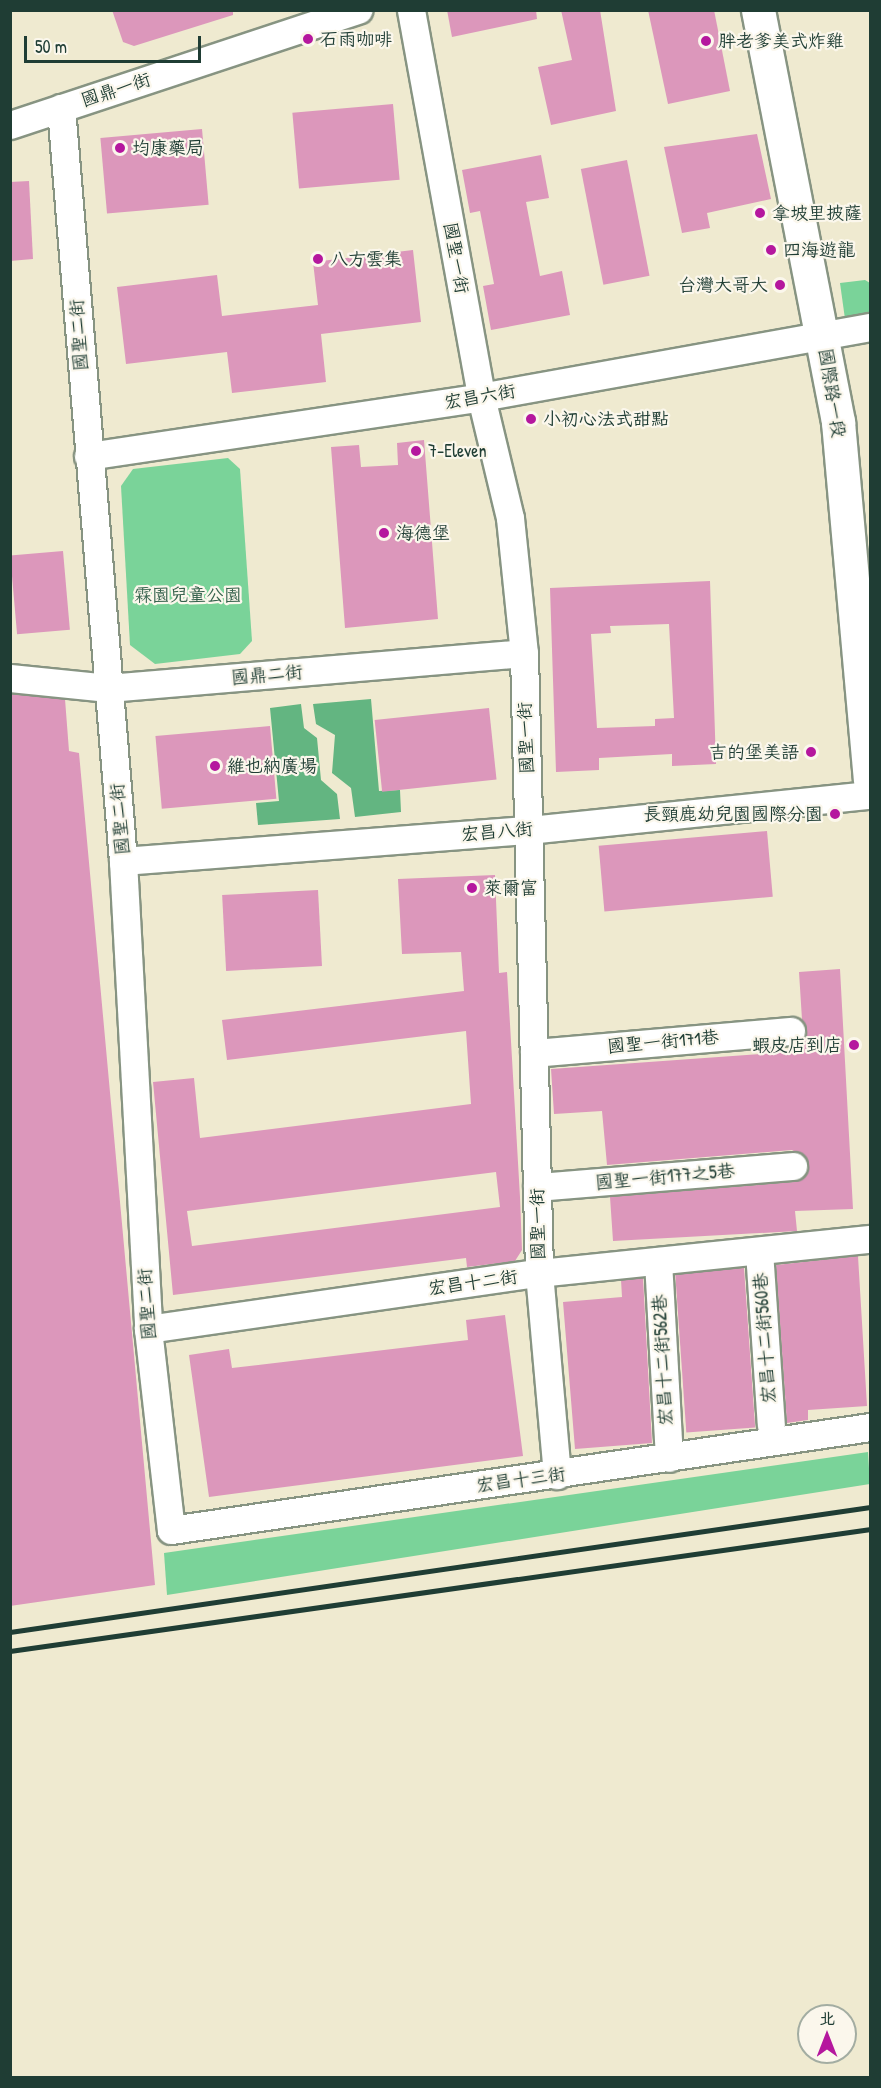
<!DOCTYPE html>
<html>
<head>
<meta charset="utf-8">
<style>
	body { margin:0 }
	#map { position:relative; width:881px; height:2088px; overflow:hidden; background:#efead0; font-family:"Patrick Hand","LXGW WenKai TC",sans-serif }
	div>[style] { position:absolute }
	.green>* { inset:0; background:#7ad399 }
	.forest>* { inset:0; background:#63b581 }
	.building>* { inset:0; background:#dc97bb; transform-origin:0 0 }
	.roads { filter:drop-shadow(2px 0 #879482) drop-shadow(-2px 0 #879482) drop-shadow(0 2px #879482) drop-shadow(0 -2px #879482) }
	.street>* { height:27px; margin:-13.5px; padding:0 13.5px; transform-origin:13.5px; border-radius:13.5px; background:#fff }
	.secondary>* { height:33px; margin:-16.5px; padding:0 16.5px; transform-origin:16.5px; border-radius:16.5px; background:#fff }
	.rail>* { height:4.5px; margin:-2.25px; padding:0 2.25px; transform-origin:2.25px; border-radius:2.25px; background:#1f3d34 }
	.dots>* { width:16px; height:16px; translate:-50% -50%; box-sizing:border-box; border:3px solid #fbf7ec; border-radius:50% }
	span { translate:-50% -50%; white-space:nowrap; text-align:center; line-height:1.15; -webkit-text-stroke:4.5px #fbf7ec; paint-order:stroke }
	.poi-label { font-size:18px; color:#1f3d34 }
	.left { translate:0 -50%; text-align:left }
	.right { translate:-100% -50%; text-align:right }
	.street-label { font-size:18px; color:#1f3d34 }
	.park-label { font-size:18px; color:#36624d }
	.frame { position:absolute; inset:0; border:12px solid #1f3d34; pointer-events:none }
	.north { position:absolute; left:797px; top:2004px; width:60px; height:60px; box-sizing:border-box; background:#fbf7ec; border:2px solid #a3ada2; border-radius:50%; rotate:0deg; font-size:16px; font-weight:700; line-height:24px; text-align:center; color:#1f3d34 }
	.north::after { content:''; display:block; margin:auto; width:21px; height:27px; background:#b5179e; clip-path:polygon(50% 0,100% 100%,50% 72%,0 100%) }
	.scale { position:absolute; left:24px; top:36px; width:177px; height:27px; box-sizing:border-box; border:3px solid #1f3d34; border-top:0; padding-left:8px; font-size:18px; line-height:21px; white-space:nowrap; color:#1f3d34; -webkit-text-stroke:4px #fbf7ec; paint-order:stroke }
</style>
</head>
<body>
<div id="map">
	<div class="green">
		<div style="clip-path:polygon(865px 280px,870px 283px,870px 318px,845px 319px,840px 283px)"></div>
		<div style="clip-path:polygon(228px 458px,240px 469px,252px 641px,240px 654px,155px 664px,130px 645px,121px 486px,133px 469px)"></div>
		<div style="clip-path:polygon(868px 1452px,870px 1484px,167px 1595px,164px 1553px)"></div>
	</div>
	<div class="forest">
		<div style="clip-path:polygon(371px 699px,379px 791px,400px 790px,401px 812px,355px 817px,351px 788px,332px 773px,335px 735px,316px 724px,313px 704px)"></div>
		<div style="clip-path:polygon(301px 704px,304px 728px,317px 738px,321px 780px,337px 794px,340px 819px,258px 825px,256px 803px,279px 801px,270px 708px)"></div>
	</div>
	<div class="building">
		<div style="clip-path:polygon(112px 10px,233px 10px,233px 15px,134px 46px,123px 42px)"></div>
		<div style="clip-path:polygon(447px 10px,536px 10px,537px 19px,452px 37px)"></div>
		<div style="clip-path:polygon(561px 10px,600px 10px,616px 111px,551px 125px,538px 67px,572px 60px)"></div>
		<div style="clip-path:polygon(648px 10px,714px 10px,730px 91px,668px 104px)"></div>
		<div style="left:393px;top:104px;width:76px;height:101px;rotate:85deg"></div>
		<div style="left:202px;top:129px;width:76px;height:102px;rotate:85deg"></div>
		<div style="clip-path:polygon(757px 134px,771px 199px,707px 213px,710px 228px,682px 233px,664px 147px)"></div>
		<div style="clip-path:polygon(541px 155px,549px 198px,526px 202px,540px 276px,562px 271px,570px 315px,491px 330px,483px 286px,494px 284px,480px 211px,470px 213px,462px 170px)"></div>
		<div style="left:627px;top:160px;width:118px;height:47px;rotate:79deg"></div>
		<div style="clip-path:polygon(29px 181px,33px 259px,10px 261px,10px 182px)"></div>
		<div style="clip-path:polygon(413px 250px,421px 322px,321px 334px,326px 382px,232px 393px,227px 352px,126px 364px,117px 287px,217px 275px,222px 316px,318px 305px,313px 262px)"></div>
		<div style="clip-path:polygon(424px 440px,438px 619px,345px 628px,331px 447px,359px 445px,361px 467px,398px 465px,397px 443px)"></div>
		<div style="left:63px;top:551px;width:79px;height:53px;rotate:85deg"></div>
		<div style="clip-path:polygon(evenodd,710px 581px,716px 764px,672px 766px,672px 754px,599px 758px,599px 770px,556px 772px,550px 588px,710px 581px,669px 624px,674px 718px,655px 719px,655px 726px,597px 728px,591px 634px,611px 633px,610px 626px,669px 624px)"></div>
		<div style="clip-path:polygon(10px 694px,65px 699px,69px 751px,79px 753px,155px 1585px,10px 1606px)"></div>
		<div style="left:489px;top:708px;width:72px;height:115px;rotate:84deg"></div>
		<div style="left:270px;top:726px;width:73px;height:115px;rotate:85deg"></div>
		<div style="left:767px;top:831px;width:66px;height:169px;rotate:85deg"></div>
		<div style="clip-path:polygon(evenodd,495px 875px,499px 973px,507px 972px,520px 1197px,522px 1250px,515px 1261px,467px 1267px,466px 1258px,173px 1295px,153px 1082px,194px 1078px,200px 1138px,471px 1104px,466px 1031px,227px 1060px,222px 1020px,464px 991px,461px 952px,402px 954px,398px 879px,495px 875px,496px 1172px,500px 1207px,192px 1246px,187px 1211px,496px 1172px)"></div>
		<div style="left:318px;top:890px;width:76px;height:96px;rotate:87deg"></div>
		<div style="clip-path:polygon(840px 969px,853px 1209px,795px 1211px,797px 1231px,613px 1241px,610px 1197px,794px 1182px,807px 1173px,806px 1158px,792px 1150px,607px 1165px,602px 1111px,554px 1114px,551px 1069px,804px 1051px,799px 972px)"></div>
		<div style="clip-path:polygon(858px 1256px,867px 1406px,808px 1410px,808px 1420px,787px 1423px,776px 1265px)"></div>
		<div style="left:744px;top:1268px;width:160px;height:69px;rotate:86deg"></div>
		<div style="clip-path:polygon(643px 1278px,652px 1443px,575px 1449px,563px 1302px,622px 1297px,621px 1280px)"></div>
		<div style="clip-path:polygon(505px 1315px,523px 1456px,209px 1497px,189px 1355px,229px 1349px,232px 1368px,468px 1340px,466px 1320px)"></div>
	</div>
	<div class="roads">
		<div class="street">
			<div style="left:411px;top:10px;width:393px;rotate:79.7deg"></div>
			<div style="left:481px;top:397px;width:124px;rotate:76.5deg"></div>
			<div style="left:510px;top:518px;width:136px;rotate:84.1deg"></div>
			<div style="left:524px;top:653px;width:620px;rotate:88.61deg"></div>
			<div style="left:539px;top:1273px;width:203px;rotate:84.9deg"></div>
			<div style="left:61px;top:108px;width:756px;rotate:85.29deg"></div>
			<div style="left:123px;top:861px;width:469px;rotate:86.9deg"></div>
			<div style="left:148px;top:1329px;width:202px;rotate:83.5deg"></div>
			<div style="left:171px;top:1530px;width:707px;rotate:-8.38deg"></div>
			<div style="left:10px;top:125px;width:367px;rotate:-18.3deg"></div>
			<div style="left:88px;top:456px;width:397px;rotate:-8.5deg"></div>
			<div style="left:481px;top:397px;width:395px;rotate:-10.2deg"></div>
			<div style="left:10px;top:678px;width:99px;rotate:5.8deg"></div>
			<div style="left:108px;top:688px;width:417px;rotate:-4.8deg"></div>
			<div style="left:123px;top:861px;width:407px;rotate:-4.4deg"></div>
			<div style="left:529px;top:830px;width:343px;rotate:-5.9deg"></div>
			<div style="left:534px;top:1053px;width:258px;rotate:-4.9deg"></div>
			<div style="left:537px;top:1187px;width:257px;rotate:-4.7deg"></div>
			<div style="left:759px;top:1251px;width:174px;rotate:86.1deg"></div>
			<div style="left:658px;top:1261px;width:197px;rotate:86.8deg"></div>
			<div style="left:148px;top:1329px;width:395px;rotate:-8.2deg"></div>
			<div style="left:539px;top:1273px;width:333px;rotate:-5.9deg"></div>
		</div>
		<div class="secondary">
			<div style="left:758px;top:10px;width:420px;rotate:79deg"></div>
			<div style="left:838px;top:422px;width:359px;rotate:84.9deg"></div>
		</div>
	</div>
	<div class="rail">
		<div style="left:10px;top:1632px;width:869px;rotate:-8.27deg"></div>
		<div style="left:10px;top:1651px;width:869px;rotate:-8.07deg"></div>
	</div>
	<div class="dots">
		<div style="left:308px;top:39px;background:#b5179e"></div>
		<div style="left:706px;top:41px;background:#b5179e"></div>
		<div style="left:120px;top:148px;background:#b5179e"></div>
		<div style="left:760px;top:213px;background:#b5179e"></div>
		<div style="left:771px;top:250px;background:#b5179e"></div>
		<div style="left:318px;top:259px;background:#b5179e"></div>
		<div style="left:780px;top:285px;background:#b5179e"></div>
		<div style="left:531px;top:419px;background:#b5179e"></div>
		<div style="left:416px;top:451px;background:#b5179e"></div>
		<div style="left:384px;top:533px;background:#b5179e"></div>
		<div style="left:811px;top:752px;background:#b5179e"></div>
		<div style="left:215px;top:766px;background:#b5179e"></div>
		<div style="left:835px;top:814px;background:#b5179e"></div>
		<div style="left:472px;top:888px;background:#b5179e"></div>
		<div style="left:854px;top:1045px;background:#b5179e"></div>
	</div>
	<div class="poi-label">
		<span class="left" style="left:320px;top:39px">石雨咖啡</span>
		<span class="left" style="left:718px;top:41px">胖老爹美式炸雞</span>
		<span class="left" style="left:132px;top:148px">均康藥局</span>
		<span class="left" style="left:772px;top:213px">拿坡里披薩</span>
		<span class="left" style="left:783px;top:250px">四海遊龍</span>
		<span class="left" style="left:330px;top:259px">八方雲集</span>
		<span class="right" style="left:768px;top:285px">台灣大哥大</span>
		<span class="left" style="left:543px;top:419px">小初心法式甜點</span>
		<span class="left" style="left:428px;top:451px">7-Eleven</span>
		<span class="left" style="left:396px;top:533px">海德堡</span>
		<span class="right" style="left:799px;top:752px">吉的堡美語</span>
		<span class="left" style="left:227px;top:766px">維也納廣場</span>
		<span class="right" style="left:823px;top:814px">長頸鹿幼兒園國際分園</span>
		<span class="left" style="left:484px;top:888px">萊爾富</span>
		<span class="right" style="left:842px;top:1045px">蝦皮店到店</span>
	</div>
	<div class="street-label">
		<span style="left:116px;top:90px;rotate:-18deg">國鼎一街</span>
		<span style="left:456px;top:258px;rotate:80deg">國聖一街</span>
		<span style="left:79px;top:335px;rotate:-94deg">國聖二街</span>
		<span style="left:832px;top:393px;rotate:81deg">國際路一段</span>
		<span style="left:480px;top:397px;rotate:-10deg">宏昌六街</span>
		<span style="left:267px;top:675px;rotate:-5deg">國鼎二街</span>
		<span style="left:526px;top:738px;rotate:-92deg">國聖一街</span>
		<span style="left:120px;top:819px;rotate:-95deg">國聖二街</span>
		<span style="left:497px;top:832px;rotate:-5deg">宏昌八街</span>
		<span style="left:663px;top:1042px;rotate:-5deg">國聖一街171巷</span>
		<span style="left:665px;top:1177px;rotate:-5deg">國聖一街177之5巷</span>
		<span style="left:538px;top:1224px;rotate:-91deg">國聖一街</span>
		<span style="left:473px;top:1283px;rotate:-8deg">宏昌十二街</span>
		<span style="left:147px;top:1304px;rotate:-94deg">國聖二街</span>
		<span style="left:765px;top:1338px;rotate:-94deg">宏昌十二街560巷</span>
		<span style="left:663px;top:1360px;rotate:-93deg">宏昌十二街562巷</span>
		<span style="left:521px;top:1480px;rotate:-8deg">宏昌十三街</span>
	</div>
	<div class="park-label">
		<span style="left:188px;top:595px">霖園兒童公園</span>
	</div>
	<div class="frame"></div>
	<div class="north">北</div>
	<div class="scale">50 m</div>
</div>
</body>
</html>
